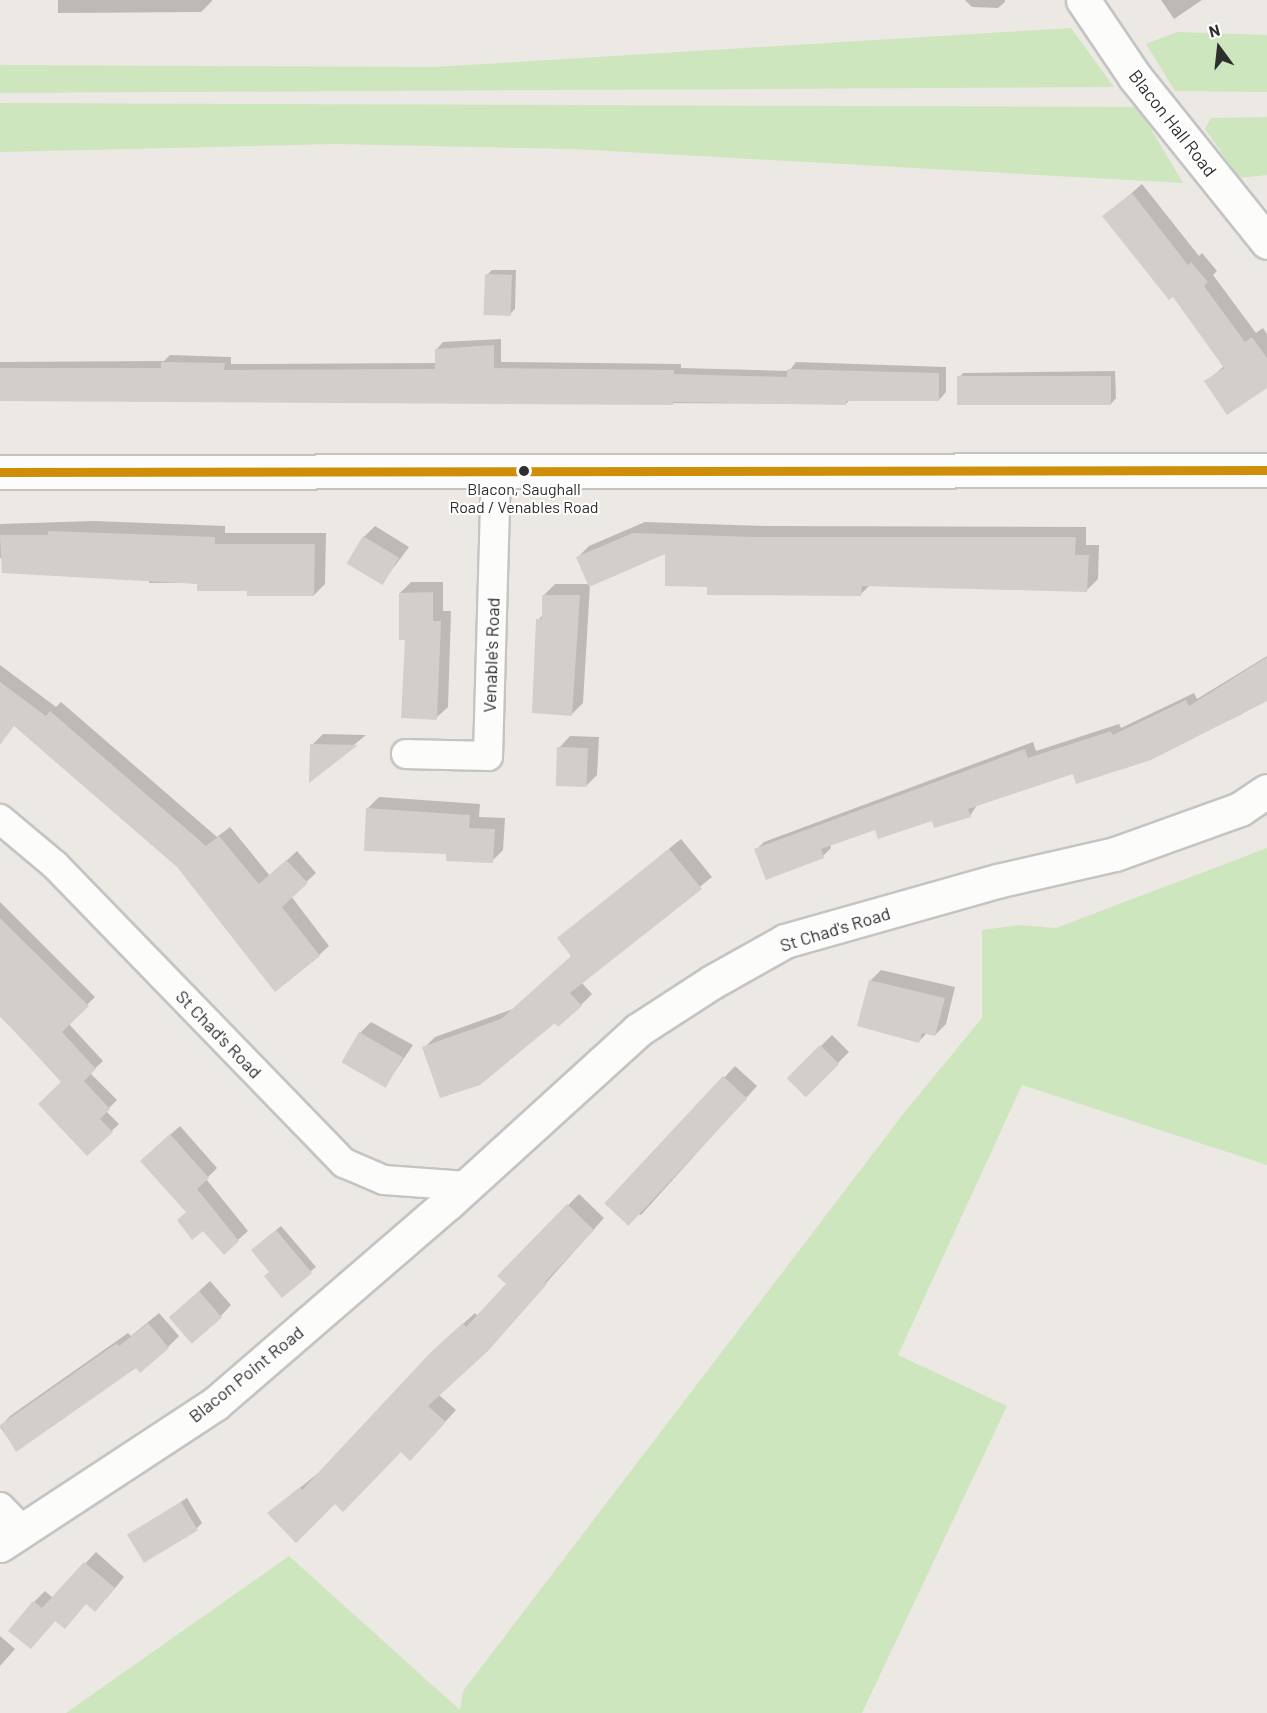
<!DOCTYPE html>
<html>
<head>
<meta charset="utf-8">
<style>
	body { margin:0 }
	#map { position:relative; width:1267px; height:1713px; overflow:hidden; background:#ece8e4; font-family:Barlow,sans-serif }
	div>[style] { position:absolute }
	.green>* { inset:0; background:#cee6be }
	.shadow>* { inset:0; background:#0003; transform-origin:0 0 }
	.building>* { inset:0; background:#d1cecb; transform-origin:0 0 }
	.roads { filter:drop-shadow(2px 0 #c5c4c5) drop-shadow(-2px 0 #c5c4c5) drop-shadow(0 2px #c5c4c5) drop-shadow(0 -2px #c5c4c5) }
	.minor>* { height:28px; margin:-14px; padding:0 14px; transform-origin:14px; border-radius:14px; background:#fcfcfb }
	.tertiary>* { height:33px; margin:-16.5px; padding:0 16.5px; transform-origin:16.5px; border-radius:16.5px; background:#fcfcfb }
	.bus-1>* { height:9px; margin:-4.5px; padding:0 4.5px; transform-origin:4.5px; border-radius:4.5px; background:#cf8e09 }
	.dots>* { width:16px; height:16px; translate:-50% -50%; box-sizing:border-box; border:3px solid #fff; border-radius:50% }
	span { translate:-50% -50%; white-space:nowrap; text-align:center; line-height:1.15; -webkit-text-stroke:4.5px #fff; paint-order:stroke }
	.bus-label { font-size:16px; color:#2e2e2e }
	.street-label { font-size:18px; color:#2e2e2e }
	.north { position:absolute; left:1189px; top:18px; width:60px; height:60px; -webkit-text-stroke:4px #fff; paint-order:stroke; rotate:345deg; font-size:16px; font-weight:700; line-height:24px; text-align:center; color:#2e2e2e }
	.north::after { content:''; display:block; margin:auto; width:21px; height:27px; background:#2e2e2e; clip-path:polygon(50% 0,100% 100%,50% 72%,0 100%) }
</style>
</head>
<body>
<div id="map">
	<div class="green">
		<div style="clip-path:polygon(1071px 28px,1114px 87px,0 93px,0 65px,435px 67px)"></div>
		<div style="clip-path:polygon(1177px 32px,1267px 35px,1267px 92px,1175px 91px,1146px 44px)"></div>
		<div style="clip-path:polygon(0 103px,1138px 107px,1183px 183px,573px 149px,335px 144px,0 152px)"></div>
		<div style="clip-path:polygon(1267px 117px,1267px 175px,1239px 178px,1205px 129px,1211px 118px)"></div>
		<div style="clip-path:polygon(1267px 848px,1267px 1165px,1022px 1085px,898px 1355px,1007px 1406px,862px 1713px,66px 1713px,289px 1556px,460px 1710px,463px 1691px,907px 1109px,982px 1018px,982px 930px,1020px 925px,1056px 928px)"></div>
	</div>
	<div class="shadow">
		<div style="clip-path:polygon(58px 0,212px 0,212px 1px,201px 12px,58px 13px)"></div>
		<div style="clip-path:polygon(965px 0,1005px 0,1005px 2px,998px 8px,972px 7px)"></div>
		<div style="clip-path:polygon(1161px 0,1202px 0,1174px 19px)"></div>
		<div style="clip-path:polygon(1142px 184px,1199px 256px,1202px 253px,1217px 271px,1213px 275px,1256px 333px,1263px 328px,1267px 334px,1267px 386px,1206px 382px,1224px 366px,1173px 294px,1104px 217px)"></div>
		<div style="clip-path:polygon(492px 270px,516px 270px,515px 309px,510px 314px,487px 275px)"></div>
		<div style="clip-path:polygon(501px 339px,501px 362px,681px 364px,681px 368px,789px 371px,796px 362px,946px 367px,946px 392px,939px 400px,850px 399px,846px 404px,0 400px,0 362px,164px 361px,170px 355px,231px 357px,231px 364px,436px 363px,436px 350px,443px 342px)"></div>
		<div style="clip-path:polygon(1115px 371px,1116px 398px,1111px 404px,958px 379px,963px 373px)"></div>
		<div style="clip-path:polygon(94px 521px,225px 526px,225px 533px,326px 533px,325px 584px,314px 595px,198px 583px,149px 583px,149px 579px,0 558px,0 524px)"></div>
		<div style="clip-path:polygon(645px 522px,767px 526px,1086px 527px,1086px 545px,1099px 545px,1098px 579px,1087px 590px,871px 584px,861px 594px,709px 585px,666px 552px,590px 584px,583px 703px,572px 714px,538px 620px,544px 614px,544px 595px,555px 584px,589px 584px,578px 557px,589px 546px)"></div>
		<div style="clip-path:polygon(375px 526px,409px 547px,382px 583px,364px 537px)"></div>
		<div style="clip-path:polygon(411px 582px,443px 582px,443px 611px,451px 611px,448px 707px,436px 718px,406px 638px,400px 593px)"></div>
		<div style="clip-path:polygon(1267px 656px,1267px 696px,1242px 714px,1150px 758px,1074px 772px,977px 805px,970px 816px,875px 828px,830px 845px,831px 848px,823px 856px,756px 850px,764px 842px,1033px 742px,1036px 751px,1119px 724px,1121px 728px,1194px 693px,1197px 699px)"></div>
		<div style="clip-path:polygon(0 665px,56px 707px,61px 702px,217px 837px,230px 827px,270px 876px,297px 851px,316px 873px,291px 896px,329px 946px,319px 955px,178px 865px,14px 724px,0 719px)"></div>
		<div style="clip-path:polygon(323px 734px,366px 735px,311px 780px,312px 745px)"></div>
		<div style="clip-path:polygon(570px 736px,599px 737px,597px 775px,586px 786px,559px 748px)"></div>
		<div style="clip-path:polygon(379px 797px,480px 804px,479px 817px,505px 818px,503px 850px,492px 861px,448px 853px,368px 808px)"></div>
		<div style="clip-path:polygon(681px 839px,712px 877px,581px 982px,592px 994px,581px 1005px,555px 1021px,424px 1048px,435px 1037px,513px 1009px,573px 956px,559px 938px)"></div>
		<div style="clip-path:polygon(0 902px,95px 997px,68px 1023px,103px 1061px,90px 1073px,117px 1100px,106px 1111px,119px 1124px,87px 1154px,63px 1082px,0 1016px)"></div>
		<div style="clip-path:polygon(881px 970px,955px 987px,946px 1024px,935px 1035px,927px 1033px,919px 1041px,870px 981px)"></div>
		<div style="clip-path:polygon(371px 1022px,413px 1045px,385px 1086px,360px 1033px)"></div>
		<div style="left:832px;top:1035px;width:24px;height:62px;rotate:45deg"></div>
		<div style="clip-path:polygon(735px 1066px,757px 1086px,641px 1215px,607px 1204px)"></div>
		<div style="clip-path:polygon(180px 1126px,217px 1168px,206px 1179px,248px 1231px,238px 1240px,203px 1229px,187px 1211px,152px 1151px)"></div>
		<div style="clip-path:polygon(579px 1194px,604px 1218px,498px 1337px,438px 1394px,456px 1410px,421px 1448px,402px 1450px,335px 1502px,269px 1513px,328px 1465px,444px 1341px,475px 1313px,478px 1317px,508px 1284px,499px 1276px)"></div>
		<div style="clip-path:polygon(281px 1226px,316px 1267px,310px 1272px,271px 1272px,258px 1245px)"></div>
		<div style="clip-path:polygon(210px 1281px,231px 1305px,221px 1316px,182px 1307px)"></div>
		<div style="clip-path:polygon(159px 1313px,179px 1336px,168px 1347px,140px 1371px,136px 1366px,17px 1450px,0 1427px,10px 1416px,128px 1333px,131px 1336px)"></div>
		<div style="clip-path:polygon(187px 1498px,202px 1523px,197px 1528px,129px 1535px)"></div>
		<div style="clip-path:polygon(96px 1552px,124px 1577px,106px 1599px,87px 1603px,56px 1620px,31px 1647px,34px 1602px,45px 1591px,53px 1598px)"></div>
		<div style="clip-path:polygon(0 1636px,15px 1649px,0 1666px)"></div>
	</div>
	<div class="building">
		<div style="clip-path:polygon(1132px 193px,1188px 265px,1191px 262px,1208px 282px,1204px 286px,1245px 342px,1252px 337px,1267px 358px,1267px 388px,1227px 415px,1204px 381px,1224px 368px,1173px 297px,1169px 300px,1102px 216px)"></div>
		<div style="left:485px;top:274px;width:27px;height:41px;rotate:2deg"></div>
		<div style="clip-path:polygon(494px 345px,494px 368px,674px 370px,674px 374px,787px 377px,787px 369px,939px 373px,939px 401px,846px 401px,846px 405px,673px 402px,673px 405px,0 401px,0 368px,161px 368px,161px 362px,225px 363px,224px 370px,435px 369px,435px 349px)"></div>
		<div style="left:1111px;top:376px;width:29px;height:154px;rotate:90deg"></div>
		<div style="clip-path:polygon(48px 531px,215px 537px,215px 544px,315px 544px,314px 596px,247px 596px,247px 591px,197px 591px,197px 584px,2px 573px,0 535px,48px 535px)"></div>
		<div style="clip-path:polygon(633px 533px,755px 537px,1076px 537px,1075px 555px,1089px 555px,1087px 592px,862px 586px,861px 596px,707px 595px,707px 587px,665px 586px,665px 554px,589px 587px,576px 557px)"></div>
		<div style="left:363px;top:536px;width:42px;height:32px;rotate:31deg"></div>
		<div style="clip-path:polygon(433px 592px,433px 621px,441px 621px,437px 720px,401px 718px,405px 640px,399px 640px,399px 593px)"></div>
		<div style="clip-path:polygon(542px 595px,580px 595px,572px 716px,532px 713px,536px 619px,542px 619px)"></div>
		<div style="clip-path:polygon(1267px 657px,1267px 701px,1151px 760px,1076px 784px,1073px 774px,968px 809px,971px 817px,934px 828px,932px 821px,878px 839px,875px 830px,821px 849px,824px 858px,766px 880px,754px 849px,1025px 749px,1028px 758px,1111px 731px,1113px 735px,1186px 700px,1189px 706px)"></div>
		<div style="clip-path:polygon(0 682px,46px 716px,50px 711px,206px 846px,219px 836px,259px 884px,286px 860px,308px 883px,282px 907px,320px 956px,275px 992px,177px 867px,14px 726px,0 745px)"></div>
		<div style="clip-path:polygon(310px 744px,358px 745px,309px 783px)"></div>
		<div style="left:557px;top:747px;width:31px;height:39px;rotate:2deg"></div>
		<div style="clip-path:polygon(366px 808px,470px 815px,469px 828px,495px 829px,493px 863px,446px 861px,446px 854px,364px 851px)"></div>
		<div style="clip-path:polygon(669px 849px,702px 889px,570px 993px,582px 1006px,558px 1027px,555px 1023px,480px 1085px,440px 1098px,422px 1047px,501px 1019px,571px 956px,557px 938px)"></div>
		<div style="clip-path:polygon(0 918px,89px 1006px,62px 1032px,96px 1069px,84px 1081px,110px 1109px,100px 1119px,113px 1132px,87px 1156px,38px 1104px,61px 1082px,0 1015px)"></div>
		<div style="clip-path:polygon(869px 980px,945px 998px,935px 1036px,922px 1033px,919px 1043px,857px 1026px)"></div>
		<div style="left:359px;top:1032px;width:51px;height:35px;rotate:30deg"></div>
		<div style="left:820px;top:1045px;width:27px;height:47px;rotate:45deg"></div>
		<div style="left:723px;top:1076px;width:33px;height:174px;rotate:43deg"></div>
		<div style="clip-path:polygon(170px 1134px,209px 1178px,197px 1189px,239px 1241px,224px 1255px,203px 1231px,192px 1240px,177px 1220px,186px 1212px,140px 1161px)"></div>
		<div style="clip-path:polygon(567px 1204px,594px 1230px,545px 1282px,547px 1284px,488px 1351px,428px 1406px,446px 1422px,410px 1461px,401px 1452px,343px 1512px,335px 1504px,296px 1543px,267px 1513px,300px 1487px,302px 1490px,431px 1352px,463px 1323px,466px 1327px,506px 1284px,497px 1276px)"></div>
		<div style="clip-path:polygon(276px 1230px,312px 1273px,282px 1298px,264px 1276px,269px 1272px,251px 1250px)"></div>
		<div style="left:199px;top:1291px;width:35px;height:40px;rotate:49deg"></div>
		<div style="clip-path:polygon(148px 1323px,169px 1348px,140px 1373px,136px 1368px,16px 1452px,0 1425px,117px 1343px,119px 1346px)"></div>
		<div style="left:181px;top:1502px;width:33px;height:63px;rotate:59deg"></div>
		<div style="clip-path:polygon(84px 1562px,115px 1588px,95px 1612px,86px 1604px,65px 1629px,55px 1621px,31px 1649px,8px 1631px,33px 1601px,42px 1608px)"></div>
	</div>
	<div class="roads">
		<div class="minor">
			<div style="left:406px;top:754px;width:82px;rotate:1.4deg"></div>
			<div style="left:488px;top:756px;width:283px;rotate:-88.4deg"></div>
			<div style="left:0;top:819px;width:72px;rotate:39.9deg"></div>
			<div style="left:55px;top:865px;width:415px;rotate:45.9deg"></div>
			<div style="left:344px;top:1163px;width:43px;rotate:23deg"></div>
			<div style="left:384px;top:1180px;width:83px;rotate:4.1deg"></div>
			<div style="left:0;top:1507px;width:30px;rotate:46deg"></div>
		</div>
		<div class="tertiary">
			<div style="left:1083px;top:0;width:93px;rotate:56deg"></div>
			<div style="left:1135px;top:77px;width:211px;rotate:51.3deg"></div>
			<div style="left:0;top:472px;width:1267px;rotate:-0.09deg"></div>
			<div style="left:0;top:1545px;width:258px;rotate:-33.3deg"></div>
			<div style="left:216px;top:1403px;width:306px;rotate:-40.8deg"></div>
			<div style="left:448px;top:1203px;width:257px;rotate:-42.3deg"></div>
			<div style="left:638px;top:1030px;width:88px;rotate:-33deg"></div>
			<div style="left:712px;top:982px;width:84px;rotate:-29.3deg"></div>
			<div style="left:785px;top:941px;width:220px;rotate:-15.8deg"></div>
			<div style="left:997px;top:881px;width:121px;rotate:-12.9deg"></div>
			<div style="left:1115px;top:854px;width:133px;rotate:-19.8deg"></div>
			<div style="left:1240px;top:809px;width:32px;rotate:-34deg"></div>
		</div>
	</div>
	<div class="bus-1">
		<div style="left:0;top:472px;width:1267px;rotate:-0.09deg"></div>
	</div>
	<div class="dots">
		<div style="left:524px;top:471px;background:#2e2e2e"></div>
	</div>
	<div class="bus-label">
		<span style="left:524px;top:498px">Blacon, Saughall<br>Road / Venables Road</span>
	</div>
	<div class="street-label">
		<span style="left:1173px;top:123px;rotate:52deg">Blacon Hall Road</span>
		<span style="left:491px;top:655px;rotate:-88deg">Venable's Road</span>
		<span style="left:835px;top:929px;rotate:-17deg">St Chad's Road</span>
		<span style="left:219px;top:1034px;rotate:46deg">St Chad's Road</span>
		<span style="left:246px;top:1374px;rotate:-39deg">Blacon Point Road</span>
	</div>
	<div class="north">N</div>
</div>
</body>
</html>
